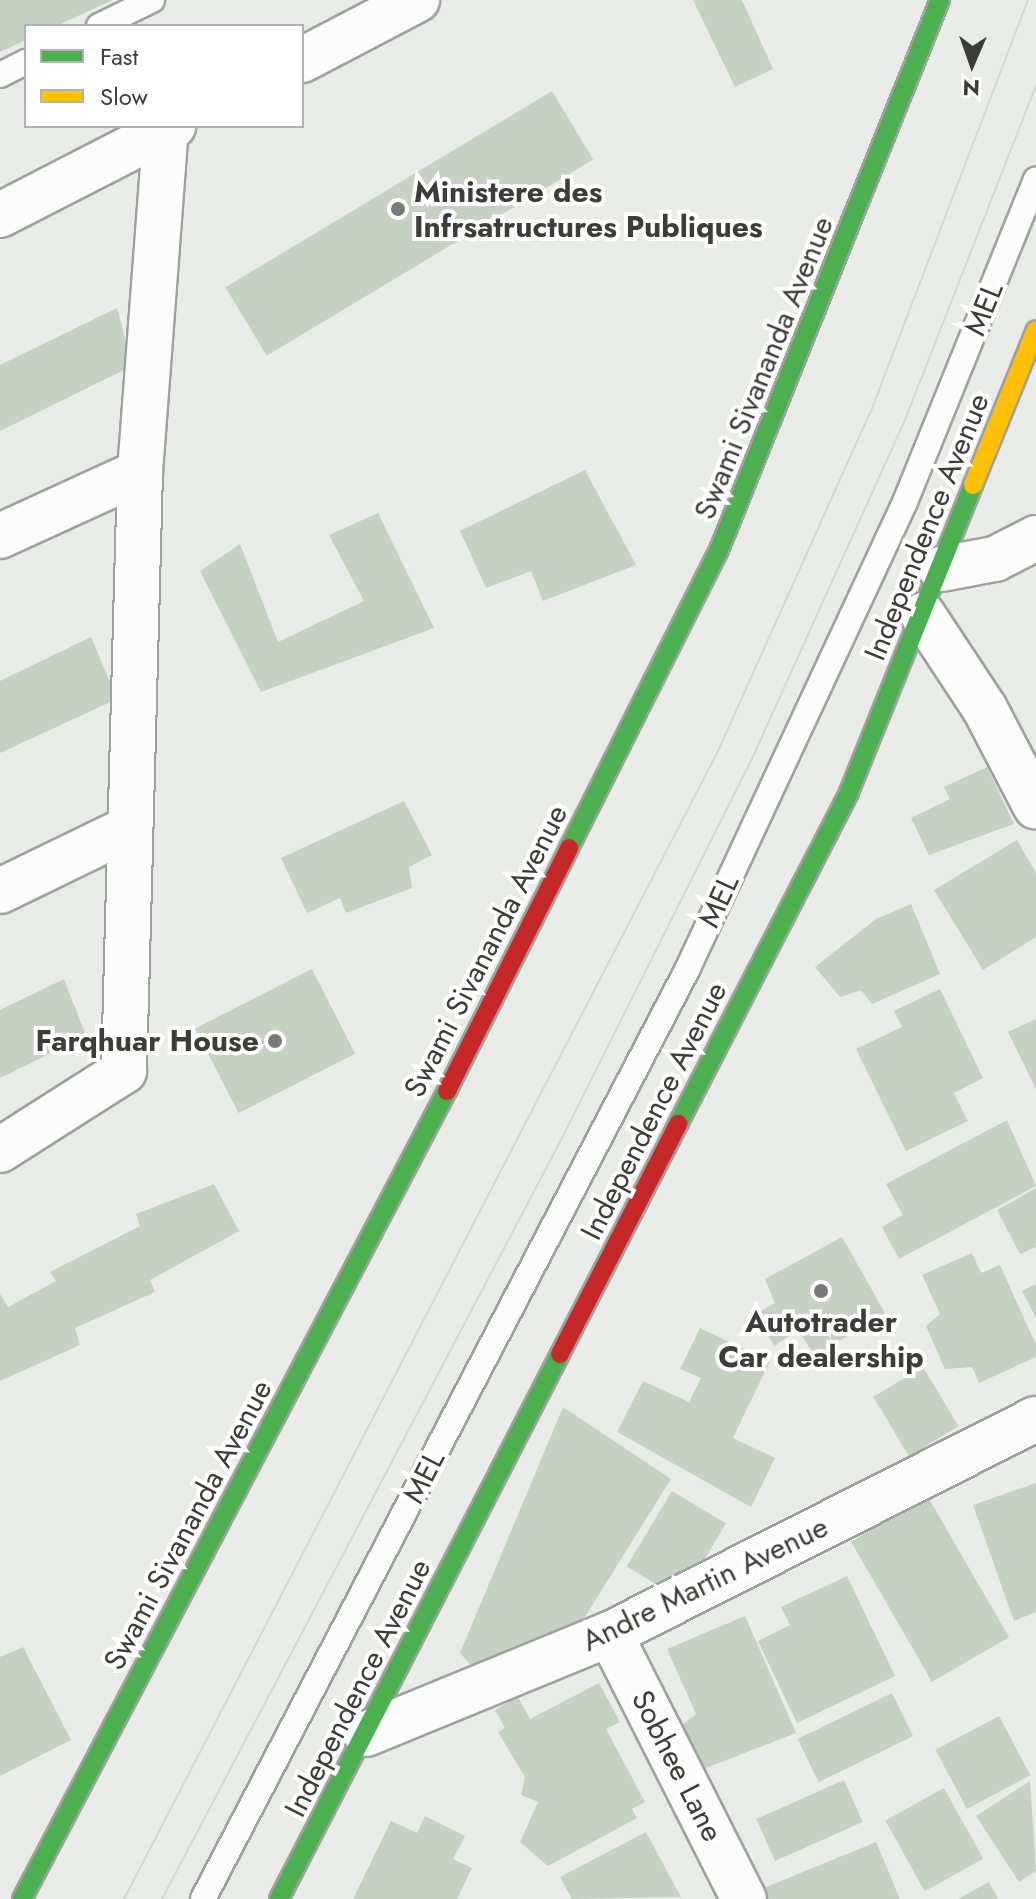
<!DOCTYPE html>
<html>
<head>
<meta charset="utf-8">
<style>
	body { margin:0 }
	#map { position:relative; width:1036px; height:1899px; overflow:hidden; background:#e9ebe8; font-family:Jost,sans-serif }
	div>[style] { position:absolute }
	.building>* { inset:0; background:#c6d0c3; transform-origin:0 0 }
	.roads { filter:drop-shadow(2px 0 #9fa19e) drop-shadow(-2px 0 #9fa19e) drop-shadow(0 2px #9fa19e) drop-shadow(0 -2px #9fa19e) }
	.lane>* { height:24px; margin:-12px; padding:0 12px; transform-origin:12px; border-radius:12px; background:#fcfcfc }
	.street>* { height:44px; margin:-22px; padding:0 22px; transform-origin:22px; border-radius:22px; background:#fcfcfc }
	.fast>* { height:18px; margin:-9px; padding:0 9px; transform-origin:9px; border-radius:9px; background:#4caf50 }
	.slow>* { height:18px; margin:-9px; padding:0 9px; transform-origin:9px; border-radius:9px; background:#ffc107 }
	.jam>* { height:18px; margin:-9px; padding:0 9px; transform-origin:9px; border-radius:9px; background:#c62828 }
	.tram>* { height:2px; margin:-1px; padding:0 1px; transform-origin:1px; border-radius:1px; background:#d5d5d4 }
	.dots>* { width:22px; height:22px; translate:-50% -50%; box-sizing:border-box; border:4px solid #fff; border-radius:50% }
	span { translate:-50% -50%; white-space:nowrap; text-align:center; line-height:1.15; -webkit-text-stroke:8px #fff; paint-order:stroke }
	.poi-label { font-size:30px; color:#3c3d3b; font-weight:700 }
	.left { translate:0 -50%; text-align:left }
	.right { translate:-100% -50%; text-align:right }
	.street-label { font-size:30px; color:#3c3d3b }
	.legend { position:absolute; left:24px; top:24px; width:280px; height:104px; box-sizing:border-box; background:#fff; border:2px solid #b1b1b1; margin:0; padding:10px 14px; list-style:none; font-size:24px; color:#3c3d3b }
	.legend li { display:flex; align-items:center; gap:16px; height:40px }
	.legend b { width:40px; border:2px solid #b1b1b1 }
	.north { position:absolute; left:932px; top:24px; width:80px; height:80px; -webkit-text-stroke:6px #fff; paint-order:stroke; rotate:182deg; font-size:22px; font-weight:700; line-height:32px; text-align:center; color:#3c3d3b }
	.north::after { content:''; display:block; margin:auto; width:28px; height:36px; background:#3c3d3b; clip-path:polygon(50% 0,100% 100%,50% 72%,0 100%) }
</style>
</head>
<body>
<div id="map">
	<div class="building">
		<div style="clip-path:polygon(0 0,113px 0,56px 26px,26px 26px,26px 40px,0 52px)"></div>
		<div style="clip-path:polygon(693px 0,742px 0,773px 69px,735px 87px)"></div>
		<div style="left:552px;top:91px;width:80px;height:381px;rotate:59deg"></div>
		<div style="clip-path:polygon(117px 308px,132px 366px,0 431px,0 365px)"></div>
		<div style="clip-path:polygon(585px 470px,636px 565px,543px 601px,531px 571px,486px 588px,460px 531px)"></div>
		<div style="clip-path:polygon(378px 513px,434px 628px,261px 692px,200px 571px,240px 544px,278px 642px,364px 601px,329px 535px)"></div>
		<div style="clip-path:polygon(91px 637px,117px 699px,0 753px,0 681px)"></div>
		<div style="clip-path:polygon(987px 767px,1014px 824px,929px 855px,911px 818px,950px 799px,944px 787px)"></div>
		<div style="clip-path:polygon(404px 801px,432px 855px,409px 867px,412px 888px,346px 913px,340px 898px,307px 913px,281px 858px)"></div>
		<div style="clip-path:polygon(1017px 840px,1036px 873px,1036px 937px,983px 970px,934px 890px)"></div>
		<div style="clip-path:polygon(911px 904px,940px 974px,872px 1004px,861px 990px,840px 997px,815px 967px,876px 919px)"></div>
		<div style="left:312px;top:969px;width:95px;height:131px;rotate:63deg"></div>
		<div style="clip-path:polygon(64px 979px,86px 1036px,0 1078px,0 1010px)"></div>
		<div style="clip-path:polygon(940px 989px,983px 1078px,954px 1093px,968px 1121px,906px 1151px,856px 1049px,902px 1027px,894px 1011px)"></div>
		<div style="clip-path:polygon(1036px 1019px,1036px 1089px,1008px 1032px)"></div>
		<div style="clip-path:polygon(1007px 1120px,1036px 1186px,899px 1259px,882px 1227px,903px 1215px,886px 1184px)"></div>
		<div style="clip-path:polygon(214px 1184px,239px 1231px,150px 1280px,155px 1292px,75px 1328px,80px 1345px,0 1381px,0 1294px,8px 1307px,56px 1281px,50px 1272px,140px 1226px,136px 1214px)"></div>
		<div style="clip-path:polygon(1036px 1188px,1036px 1247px,1020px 1254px,997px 1210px)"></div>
		<div style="clip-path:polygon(842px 1237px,885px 1313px,815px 1356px,798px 1330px,774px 1346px,756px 1314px,775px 1303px,765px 1279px)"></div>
		<div style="clip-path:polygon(972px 1253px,981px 1273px,1000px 1265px,1036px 1345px,1036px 1357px,979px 1383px,972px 1367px,945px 1369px,926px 1326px,940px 1314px,922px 1275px)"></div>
		<div style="clip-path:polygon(1036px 1284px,1036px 1318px,1022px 1291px)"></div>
		<div style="clip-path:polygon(700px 1328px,770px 1361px,733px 1438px,775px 1458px,751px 1507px,617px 1432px,643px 1381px,689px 1402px,701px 1378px,680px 1369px)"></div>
		<div style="left:923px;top:1367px;width:69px;height:58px;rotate:59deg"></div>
		<div style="clip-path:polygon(563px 1407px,671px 1479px,583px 1620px,476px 1671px,460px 1653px)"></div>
		<div style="clip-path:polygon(1036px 1483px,1036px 1612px,1014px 1621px,973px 1505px)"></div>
		<div style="left:672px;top:1491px;width:63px;height:88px;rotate:31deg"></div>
		<div style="left:928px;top:1497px;width:162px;height:89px;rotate:60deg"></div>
		<div style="clip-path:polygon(847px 1576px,895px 1676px,797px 1723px,758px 1641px,790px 1625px,781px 1607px)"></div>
		<div style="clip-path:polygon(745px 1616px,796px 1733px,693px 1773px,680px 1727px,696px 1714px,667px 1649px)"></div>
		<div style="clip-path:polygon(23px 1647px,71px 1740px,0 1776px,0 1657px)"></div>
		<div style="clip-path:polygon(599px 1683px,620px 1722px,606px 1729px,645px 1802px,632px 1809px,637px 1818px,548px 1866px,520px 1842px,538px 1802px,521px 1795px,525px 1777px,498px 1732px,505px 1728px,495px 1710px,518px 1697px,530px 1719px)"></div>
		<div style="left:892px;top:1693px;width:48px;height:105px;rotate:64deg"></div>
		<div style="left:999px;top:1716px;width:67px;height:72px;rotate:62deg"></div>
		<div style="left:844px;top:1780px;width:46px;height:96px;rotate:66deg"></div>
		<div style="clip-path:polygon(1030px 1781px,1036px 1871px,1019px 1882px,976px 1816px)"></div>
		<div style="left:944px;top:1788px;width:81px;height:67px;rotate:61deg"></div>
		<div style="clip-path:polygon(425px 1816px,465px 1836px,453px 1859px,472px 1868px,457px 1899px,353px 1899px,391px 1821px,417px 1833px)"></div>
		<div style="clip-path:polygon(646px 1832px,681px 1897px,572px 1899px,560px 1877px)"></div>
		<div style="clip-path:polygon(876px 1842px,900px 1899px,763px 1899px,759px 1890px)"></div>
		<div style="clip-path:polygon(989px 1882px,998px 1899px,958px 1899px)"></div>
	</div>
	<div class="roads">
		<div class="lane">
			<div style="left:99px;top:26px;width:59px;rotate:-26.1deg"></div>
			<div style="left:0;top:75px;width:29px;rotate:-27deg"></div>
			<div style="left:203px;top:1899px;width:1048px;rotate:-62.48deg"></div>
			<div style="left:687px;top:970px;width:516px;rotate:-65.02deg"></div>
			<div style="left:905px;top:502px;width:348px;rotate:-67.9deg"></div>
		</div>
		<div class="street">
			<div style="left:302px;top:60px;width:130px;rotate:-27.6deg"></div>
			<div style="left:0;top:215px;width:195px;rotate:-27.2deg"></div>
			<div style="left:0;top:536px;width:154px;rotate:-24.6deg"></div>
			<div style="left:941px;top:569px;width:55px;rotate:-10.5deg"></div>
			<div style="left:995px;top:559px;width:46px;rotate:-27.1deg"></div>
			<div style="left:923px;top:615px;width:113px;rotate:56.6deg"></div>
			<div style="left:985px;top:709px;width:110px;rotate:62.5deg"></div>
			<div style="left:0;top:891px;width:144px;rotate:-25.9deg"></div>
			<div style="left:0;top:1150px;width:147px;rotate:-32.5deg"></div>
			<div style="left:124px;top:1071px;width:599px;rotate:-88.47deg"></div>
			<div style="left:140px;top:472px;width:343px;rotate:-85.7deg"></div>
			<div style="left:610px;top:1634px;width:297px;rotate:63.2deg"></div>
			<div style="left:366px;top:1734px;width:264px;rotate:-22.3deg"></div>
			<div style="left:610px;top:1634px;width:477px;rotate:-26.8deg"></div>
		</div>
		<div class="fast">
			<div style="left:569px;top:848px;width:334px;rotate:-63.3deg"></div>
			<div style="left:719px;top:550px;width:593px;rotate:-68.11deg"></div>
			<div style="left:678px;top:1124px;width:373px;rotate:-62.7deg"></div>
			<div style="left:849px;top:792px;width:331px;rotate:-68deg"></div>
			<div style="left:22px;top:1899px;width:913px;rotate:-62.26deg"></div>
			<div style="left:279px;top:1899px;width:613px;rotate:-62.72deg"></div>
		</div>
		<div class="slow">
			<div style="left:973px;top:485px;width:167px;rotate:-67.9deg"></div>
		</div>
		<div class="jam">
			<div style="left:447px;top:1091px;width:272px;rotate:-63.3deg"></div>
			<div style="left:560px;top:1354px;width:259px;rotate:-62.8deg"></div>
		</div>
	</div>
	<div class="tram">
		<div style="left:124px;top:1899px;width:1293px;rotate:-62.64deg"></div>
		<div style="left:718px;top:751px;width:373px;rotate:-65.8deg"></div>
		<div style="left:871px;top:411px;width:440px;rotate:-69.1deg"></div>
		<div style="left:162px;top:1899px;width:860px;rotate:-62.27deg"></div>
		<div style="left:562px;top:1138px;width:422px;rotate:-63.4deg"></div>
		<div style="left:751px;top:761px;width:369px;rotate:-65.7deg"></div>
		<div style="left:903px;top:425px;width:365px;rotate:-68.6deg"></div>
	</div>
	<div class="dots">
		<div style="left:398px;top:209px;background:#797a78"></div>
		<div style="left:275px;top:1041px;background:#797a78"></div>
		<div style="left:821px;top:1291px;background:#797a78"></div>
	</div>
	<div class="poi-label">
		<span class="left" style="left:414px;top:209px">Ministere des<br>Infrsatructures Publiques</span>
		<span class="right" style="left:259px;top:1041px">Farqhuar House</span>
		<span style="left:821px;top:1339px">Autotrader<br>Car dealership</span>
	</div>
	<div class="street-label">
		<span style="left:984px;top:309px;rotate:-68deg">MEL</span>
		<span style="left:764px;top:368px;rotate:-68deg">Swami Sivananda Avenue</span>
		<span style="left:927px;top:527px;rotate:-68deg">Independence Avenue</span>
		<span style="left:719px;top:901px;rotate:-65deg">MEL</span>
		<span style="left:486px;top:951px;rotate:-63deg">Swami Sivananda Avenue</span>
		<span style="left:654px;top:1111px;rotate:-63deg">Independence Avenue</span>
		<span style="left:424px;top:1477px;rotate:-63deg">MEL</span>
		<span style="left:188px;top:1525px;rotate:-62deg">Swami Sivananda Avenue</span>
		<span style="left:705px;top:1584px;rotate:-26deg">Andre Martin Avenue</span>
		<span style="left:358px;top:1688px;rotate:-63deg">Independence Avenue</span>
		<span style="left:677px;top:1766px;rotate:63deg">Sobhee Lane</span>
	</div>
	<ul class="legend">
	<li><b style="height:10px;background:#4caf50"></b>Fast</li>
	<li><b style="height:10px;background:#ffc107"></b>Slow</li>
	</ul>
	<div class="north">N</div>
</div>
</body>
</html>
